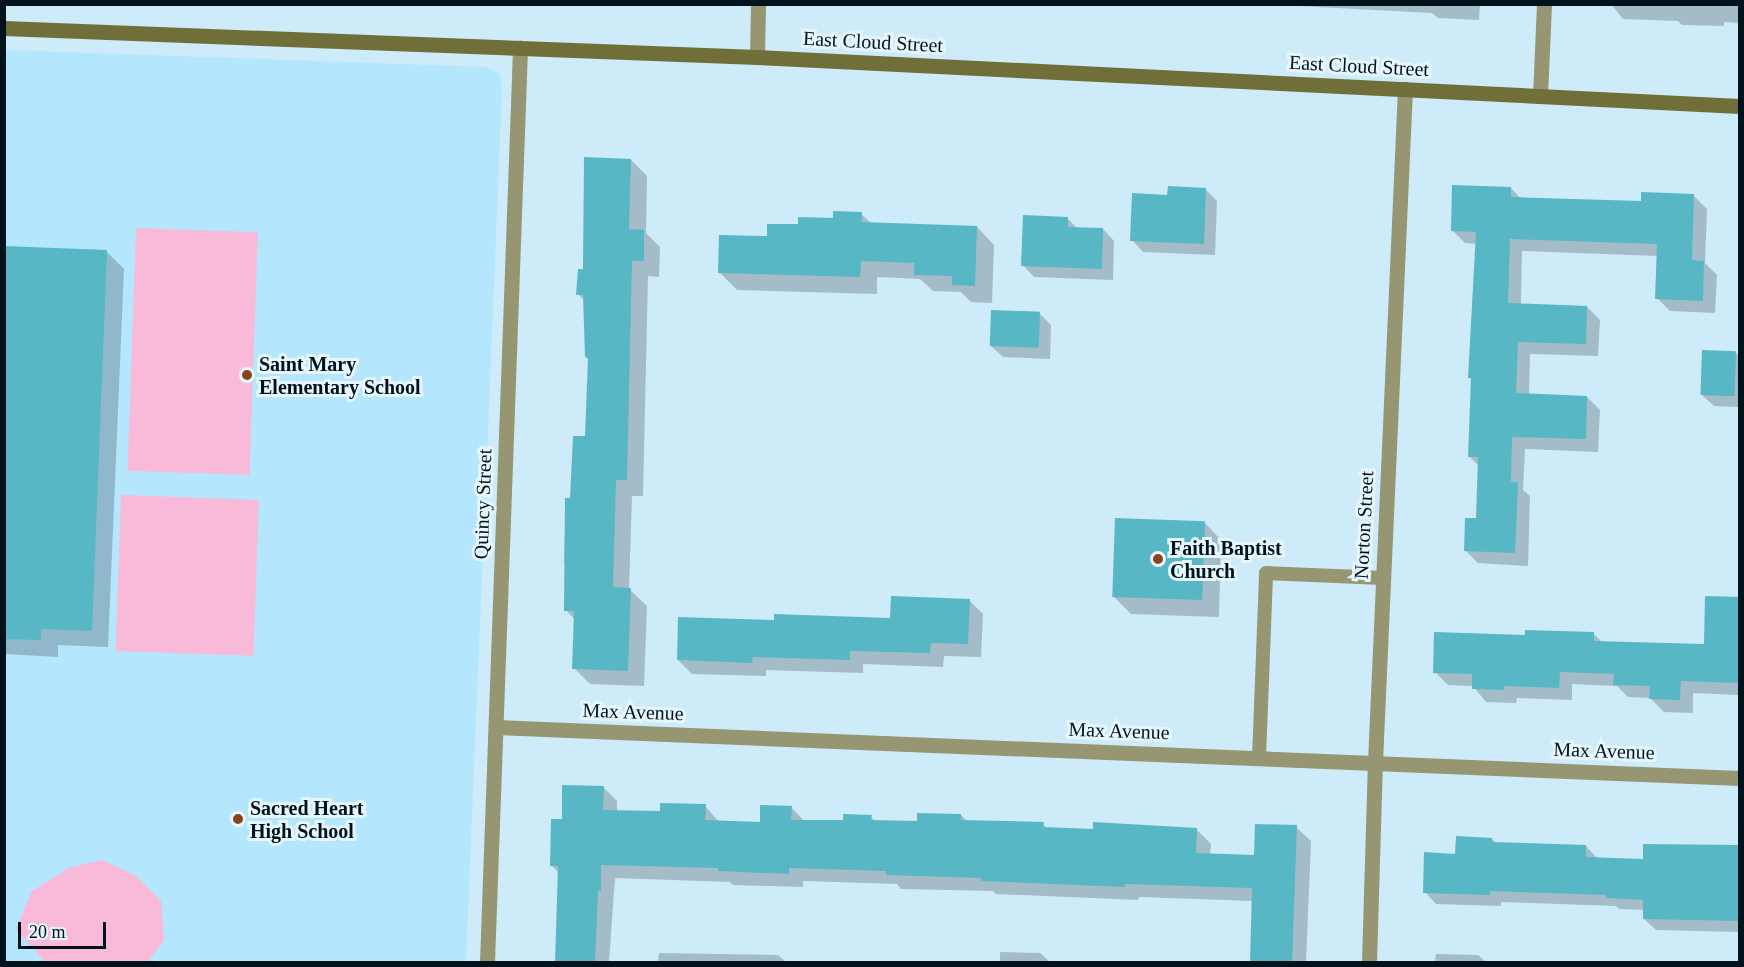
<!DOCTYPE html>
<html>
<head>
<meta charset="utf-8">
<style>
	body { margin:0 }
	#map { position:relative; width:1744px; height:967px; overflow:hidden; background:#ceebf9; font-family:"Times New Roman",serif }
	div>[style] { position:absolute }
	.built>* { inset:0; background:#b4e6fd }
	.green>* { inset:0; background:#f8bad8; transform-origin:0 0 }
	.shadow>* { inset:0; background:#0003 }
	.building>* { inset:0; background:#58b7c4; transform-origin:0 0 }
	.service>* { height:14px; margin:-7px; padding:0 7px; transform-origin:7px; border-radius:7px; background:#969673 }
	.minor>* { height:15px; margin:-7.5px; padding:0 7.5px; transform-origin:7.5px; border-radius:7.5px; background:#969673 }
	.tertiary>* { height:15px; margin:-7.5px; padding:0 7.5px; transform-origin:7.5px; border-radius:7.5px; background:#969673 }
	.secondary>* { height:15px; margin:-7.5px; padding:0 7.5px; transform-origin:7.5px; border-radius:7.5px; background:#706f3a }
	.dots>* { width:16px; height:16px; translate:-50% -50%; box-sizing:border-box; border:3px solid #e7f6fd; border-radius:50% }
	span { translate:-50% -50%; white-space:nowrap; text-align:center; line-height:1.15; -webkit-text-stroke:6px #e7f6fd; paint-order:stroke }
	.street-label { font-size:20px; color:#00131c }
	.poi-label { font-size:20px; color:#00131c; font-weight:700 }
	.left { translate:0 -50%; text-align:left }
	.frame { position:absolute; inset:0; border:6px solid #00131c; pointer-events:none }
	.scale { position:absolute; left:18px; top:922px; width:88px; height:27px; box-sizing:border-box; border:3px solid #00131c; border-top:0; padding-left:8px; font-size:18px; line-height:21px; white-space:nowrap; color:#00131c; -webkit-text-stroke:4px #e7f6fd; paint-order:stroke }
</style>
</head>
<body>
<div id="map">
	<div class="built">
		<div style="clip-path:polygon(5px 50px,486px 67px,500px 74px,502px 92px,466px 962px,5px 962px)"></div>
	</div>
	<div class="green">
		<div style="left:136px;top:228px;width:122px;height:243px;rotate:2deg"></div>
		<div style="left:121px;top:495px;width:138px;height:156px;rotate:2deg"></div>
		<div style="clip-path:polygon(102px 860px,136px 876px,161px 901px,164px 940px,147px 962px,45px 962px,16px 929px,32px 891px,69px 868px)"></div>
	</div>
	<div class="shadow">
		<div style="clip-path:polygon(1258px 4px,1480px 4px,1479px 20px,1438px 18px,1432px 13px)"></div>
		<div style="clip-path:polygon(1611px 4px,1740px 4px,1740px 23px,1724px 22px,1724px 26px,1682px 25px,1678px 21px,1623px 19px)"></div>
		<div style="clip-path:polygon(631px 160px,647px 176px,646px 233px,660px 247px,659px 277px,648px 276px,643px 496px,632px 496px,629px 589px,647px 606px,644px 686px,590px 684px,574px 668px,575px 620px,566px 610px,567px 566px,564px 563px,566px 500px,572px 500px,587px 438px,589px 360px,586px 357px,585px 301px,578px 294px,585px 271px)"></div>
		<div style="clip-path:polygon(1511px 188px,1521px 199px,1643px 203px,1694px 196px,1707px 209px,1705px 263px,1717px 275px,1715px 313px,1670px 311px,1657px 298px,1658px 256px,1522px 251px,1521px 305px,1587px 307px,1600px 320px,1598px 356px,1530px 354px,1529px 395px,1587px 397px,1600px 410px,1598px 452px,1525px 449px,1523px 490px,1530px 496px,1528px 566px,1478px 563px,1465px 550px,1477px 519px,1479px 466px,1469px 456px,1472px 380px,1469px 377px,1477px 244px,1465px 243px,1452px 230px)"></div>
		<div style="clip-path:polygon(1205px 189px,1217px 201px,1215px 255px,1143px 252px,1132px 240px,1169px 196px)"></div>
		<div style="clip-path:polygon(861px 214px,872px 224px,977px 227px,994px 245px,992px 303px,971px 302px,961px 292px,933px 291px,920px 279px,877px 277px,877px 294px,737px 290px,720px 273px,768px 238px,799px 226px)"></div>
		<div style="clip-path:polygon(1068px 219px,1077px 228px,1103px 229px,1114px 241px,1113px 280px,1034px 277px,1023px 265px)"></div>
		<div style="clip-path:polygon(4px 248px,107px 252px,124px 269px,108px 647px,58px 645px,58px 657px,4px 654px)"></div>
		<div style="clip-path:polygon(1039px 313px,1051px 325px,1050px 359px,1003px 357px,991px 346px)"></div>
		<div style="clip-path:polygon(1735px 352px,1740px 357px,1740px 407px,1714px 406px,1702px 395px)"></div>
		<div style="clip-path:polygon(1204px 522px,1221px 540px,1219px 617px,1131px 614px,1113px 596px)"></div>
		<div style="clip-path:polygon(1740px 599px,1740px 695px,1693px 693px,1693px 713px,1664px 712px,1650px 698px,1628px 697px,1617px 686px,1572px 684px,1572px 700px,1517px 698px,1516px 703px,1486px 702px,1473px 686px,1448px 685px,1435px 672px,1526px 637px,1594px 634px,1602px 642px,1705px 646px)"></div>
		<div style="clip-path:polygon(969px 600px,983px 614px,981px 657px,944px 656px,943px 667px,863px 664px,863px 673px,766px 670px,766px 676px,692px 674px,678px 660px,776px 622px,891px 620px)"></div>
		<div style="clip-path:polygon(603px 787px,617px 801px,617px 812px,661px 813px,705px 806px,719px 822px,761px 824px,791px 807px,805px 822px,844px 822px,871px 817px,876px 822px,918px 822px,961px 815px,967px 821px,1043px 824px,1048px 829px,1197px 830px,1211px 844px,1210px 855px,1255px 856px,1296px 827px,1311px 841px,1306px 962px,1251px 962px,1253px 901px,1139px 897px,1138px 900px,996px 894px,993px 891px,901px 889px,897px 884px,803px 881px,803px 887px,733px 885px,730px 882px,615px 878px,609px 962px,556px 962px,559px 873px,551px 865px,563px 821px)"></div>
		<div style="clip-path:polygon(1492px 839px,1496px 843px,1586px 846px,1597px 858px,1644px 861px,1740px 847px,1740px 932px,1656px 930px,1644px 919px,1645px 910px,1619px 909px,1616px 906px,1501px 902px,1501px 906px,1436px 904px,1425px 892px,1457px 855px)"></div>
		<div style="clip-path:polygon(1000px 952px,1040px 953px,1050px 962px,1000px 962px)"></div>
		<div style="clip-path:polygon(659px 953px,778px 955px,786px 962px,658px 962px)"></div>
		<div style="clip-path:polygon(1436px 954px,1478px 955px,1486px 962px,1435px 962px)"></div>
	</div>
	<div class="building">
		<div style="clip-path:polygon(584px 157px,631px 159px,629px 229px,644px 230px,644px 261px,632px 261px,627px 480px,616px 480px,613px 587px,631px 588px,628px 671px,572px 669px,574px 611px,564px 611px,565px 498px,570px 498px,573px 436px,585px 436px,588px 358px,585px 357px,583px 295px,576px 295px,578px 269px,583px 269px)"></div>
		<div style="clip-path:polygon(1452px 185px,1511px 187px,1511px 197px,1641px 201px,1641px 192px,1694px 194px,1692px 260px,1704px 261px,1703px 301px,1655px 299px,1657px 244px,1510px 239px,1508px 303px,1587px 306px,1586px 344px,1518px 342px,1516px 393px,1587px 396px,1586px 439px,1512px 437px,1511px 482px,1518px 482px,1515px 553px,1464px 551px,1465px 518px,1476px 518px,1478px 457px,1468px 457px,1471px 378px,1468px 378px,1476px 232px,1451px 231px)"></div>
		<div style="clip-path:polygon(1168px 186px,1206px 188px,1204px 244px,1130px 241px,1132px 193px,1167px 195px)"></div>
		<div style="clip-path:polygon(833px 211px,862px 212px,862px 222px,977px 226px,975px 286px,952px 285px,952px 276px,914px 275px,914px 263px,861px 261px,860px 277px,718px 273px,719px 235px,767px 236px,767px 224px,798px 224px,798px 217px,833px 218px)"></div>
		<div style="clip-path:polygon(1023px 215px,1068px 217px,1068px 227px,1103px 228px,1102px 269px,1021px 266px)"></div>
		<div style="clip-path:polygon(4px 246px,107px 250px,92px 631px,41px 629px,41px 640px,4px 639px)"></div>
		<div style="left:991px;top:310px;width:49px;height:36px;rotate:2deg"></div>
		<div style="left:1702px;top:350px;width:34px;height:45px;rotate:2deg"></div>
		<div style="left:1115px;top:518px;width:90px;height:79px;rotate:2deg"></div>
		<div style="clip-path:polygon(891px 596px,970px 599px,968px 644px,931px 643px,930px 653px,850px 651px,850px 660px,753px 657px,752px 663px,677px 660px,678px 617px,774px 620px,774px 614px,890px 618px)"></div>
		<div style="clip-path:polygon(1705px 596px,1740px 597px,1740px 683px,1681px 681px,1680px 700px,1649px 699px,1650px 686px,1613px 685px,1614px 674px,1560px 672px,1559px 688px,1504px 686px,1504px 690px,1472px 689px,1472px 674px,1433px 673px,1434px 632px,1525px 635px,1525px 630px,1594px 632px,1594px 641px,1704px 644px)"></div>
		<div style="clip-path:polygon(562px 785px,604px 786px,603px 810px,660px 811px,660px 803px,706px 804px,705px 820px,760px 822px,760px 805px,792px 806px,791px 820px,843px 820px,843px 814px,872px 815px,871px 820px,917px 821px,917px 813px,961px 814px,961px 820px,1044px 822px,1043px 827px,1093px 829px,1093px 822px,1197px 828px,1196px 853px,1254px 855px,1255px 824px,1297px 825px,1292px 963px,1250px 963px,1252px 888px,1125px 884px,1125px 887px,981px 881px,981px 878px,886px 875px,886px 871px,789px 868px,789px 874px,718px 871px,718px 868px,601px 865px,601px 891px,598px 891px,595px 963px,555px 963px,558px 866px,550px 866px,551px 819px,562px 819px)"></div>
		<div style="clip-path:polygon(1456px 836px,1492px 838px,1492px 842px,1586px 845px,1586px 857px,1643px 859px,1643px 844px,1740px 845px,1740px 921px,1643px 919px,1643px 900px,1606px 898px,1606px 895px,1490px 891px,1490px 895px,1423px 893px,1424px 852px,1455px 854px)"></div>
	</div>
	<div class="service">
		<div style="left:1259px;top:758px;width:185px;rotate:-87.8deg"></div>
		<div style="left:1266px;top:573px;width:117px;rotate:2.4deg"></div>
	</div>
	<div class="minor">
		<div style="left:1540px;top:96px;width:92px;rotate:-87.5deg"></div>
		<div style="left:496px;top:727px;width:1245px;rotate:2.35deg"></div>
		<div style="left:1369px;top:962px;width:200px;rotate:-88.3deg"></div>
		<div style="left:1375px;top:762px;width:674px;rotate:-87.45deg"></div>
	</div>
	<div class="tertiary">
		<div style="left:757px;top:57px;width:53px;rotate:-88.9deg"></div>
		<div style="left:487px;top:962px;width:915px;rotate:-87.93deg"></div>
	</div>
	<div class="secondary">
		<div style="left:4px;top:28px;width:754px;rotate:2.21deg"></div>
		<div style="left:757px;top:57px;width:984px;rotate:2.85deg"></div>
	</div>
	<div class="dots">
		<div style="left:247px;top:375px;background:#89441b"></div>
		<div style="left:1158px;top:559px;background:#89441b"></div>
		<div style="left:238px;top:819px;background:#89441b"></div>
	</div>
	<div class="street-label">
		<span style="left:873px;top:42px;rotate:3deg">East Cloud Street</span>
		<span style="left:1359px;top:66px;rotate:3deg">East Cloud Street</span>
		<span style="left:483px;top:504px;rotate:-88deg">Quincy Street</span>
		<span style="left:1364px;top:525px;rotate:-87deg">Norton Street</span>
		<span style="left:633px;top:712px;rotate:2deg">Max Avenue</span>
		<span style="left:1119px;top:731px;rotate:2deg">Max Avenue</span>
		<span style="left:1604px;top:751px;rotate:2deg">Max Avenue</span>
	</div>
	<div class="poi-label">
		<span class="left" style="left:259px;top:376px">Saint Mary<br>Elementary School</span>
		<span class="left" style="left:1170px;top:560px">Faith Baptist<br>Church</span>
		<span class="left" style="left:250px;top:820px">Sacred Heart<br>High School</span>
	</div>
	<div class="frame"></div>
	<div class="scale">20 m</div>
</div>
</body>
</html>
